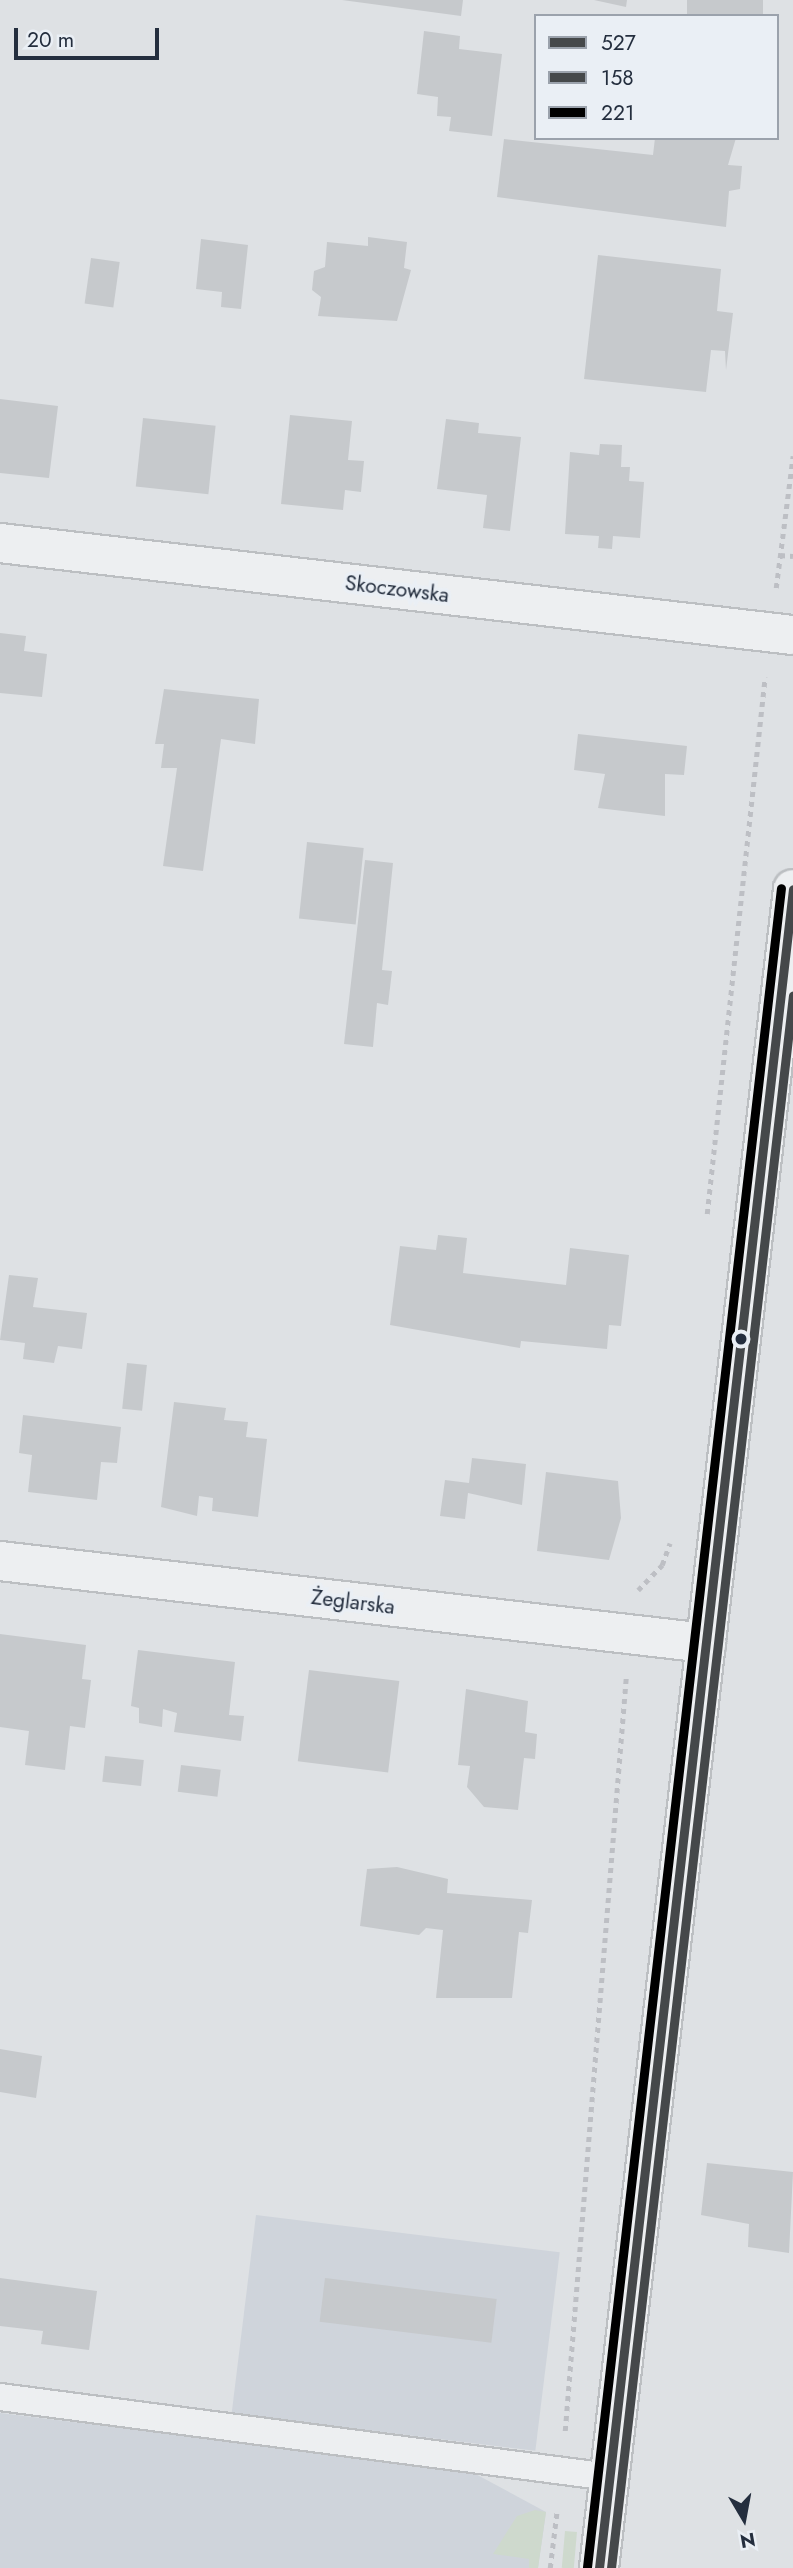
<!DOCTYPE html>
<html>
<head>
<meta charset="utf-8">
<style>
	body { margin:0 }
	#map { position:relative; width:793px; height:2568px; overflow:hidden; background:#dee1e4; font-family:Jost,sans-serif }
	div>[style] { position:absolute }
	.built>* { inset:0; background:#cfd4db; transform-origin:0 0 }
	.green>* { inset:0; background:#ced9cd; transform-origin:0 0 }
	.building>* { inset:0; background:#c6c9cc; transform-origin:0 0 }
	.path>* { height:4.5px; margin-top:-2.25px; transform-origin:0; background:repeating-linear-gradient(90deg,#bdbfc4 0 5px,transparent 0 10px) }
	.roads { filter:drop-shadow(2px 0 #bcbfc2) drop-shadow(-2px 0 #bcbfc2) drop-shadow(0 2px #bcbfc2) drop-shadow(0 -2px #bcbfc2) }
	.service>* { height:26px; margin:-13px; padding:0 13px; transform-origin:13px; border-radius:13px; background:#edeff1 }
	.minor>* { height:38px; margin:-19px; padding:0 19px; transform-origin:19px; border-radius:19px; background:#edeff1 }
	.tertiary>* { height:38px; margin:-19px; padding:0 19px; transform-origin:19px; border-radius:19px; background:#edeff1 }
	.bus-1>* { height:9px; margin:-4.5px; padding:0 4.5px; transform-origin:4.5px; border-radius:4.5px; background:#45484a }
	.bus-2>* { height:9px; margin:-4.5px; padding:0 4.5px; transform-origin:4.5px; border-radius:4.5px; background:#45484a }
	.bus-3>* { height:9px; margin:-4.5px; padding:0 4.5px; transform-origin:4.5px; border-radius:4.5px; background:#000 }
	.dots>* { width:19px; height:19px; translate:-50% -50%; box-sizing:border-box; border:4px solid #eaeff5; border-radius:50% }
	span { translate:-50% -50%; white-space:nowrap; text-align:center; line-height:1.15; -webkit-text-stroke:7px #eaeff5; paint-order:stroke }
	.street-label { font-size:21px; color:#242e3e }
	.legend { position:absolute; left:534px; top:14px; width:245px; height:126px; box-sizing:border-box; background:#eaeff5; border:2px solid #9ba2ac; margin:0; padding:9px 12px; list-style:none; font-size:21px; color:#242e3e }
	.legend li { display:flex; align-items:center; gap:14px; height:35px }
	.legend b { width:35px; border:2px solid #9ba2ac }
	.north { position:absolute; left:709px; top:2484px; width:70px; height:70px; -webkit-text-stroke:5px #eaeff5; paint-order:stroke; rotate:170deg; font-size:19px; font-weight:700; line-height:28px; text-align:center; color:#242e3e }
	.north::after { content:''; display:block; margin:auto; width:24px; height:32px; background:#242e3e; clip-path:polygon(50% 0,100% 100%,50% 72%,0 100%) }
	.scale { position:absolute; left:14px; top:28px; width:145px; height:32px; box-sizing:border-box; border:4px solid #242e3e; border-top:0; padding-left:9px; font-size:21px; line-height:24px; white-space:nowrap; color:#242e3e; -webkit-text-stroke:5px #eaeff5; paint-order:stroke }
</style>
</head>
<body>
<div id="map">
	<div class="built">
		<div style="left:256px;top:2215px;width:306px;height:200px;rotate:7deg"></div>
		<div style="clip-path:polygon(0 2413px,470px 2471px,546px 2512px,538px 2568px,0 2568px)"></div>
	</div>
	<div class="green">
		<div style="clip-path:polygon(535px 2510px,546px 2512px,538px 2568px,529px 2568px,529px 2559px,493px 2554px,517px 2516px)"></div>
		<div style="left:565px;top:2531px;width:12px;height:37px;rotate:5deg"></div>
	</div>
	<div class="building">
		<div style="clip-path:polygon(342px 0,463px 0,461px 16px)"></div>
		<div style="clip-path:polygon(594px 0,627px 0,626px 7px)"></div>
		<div style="left:687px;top:0;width:76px;height:16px"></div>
		<div style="clip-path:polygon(424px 31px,460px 36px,459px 49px,502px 54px,492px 136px,449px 131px,451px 117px,437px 116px,438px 97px,417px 94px)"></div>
		<div style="clip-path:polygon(655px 138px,736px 138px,728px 165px,742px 166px,740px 189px,729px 191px,726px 227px,497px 197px,504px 139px,653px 155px)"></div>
		<div style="clip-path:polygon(368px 237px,407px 242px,404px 268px,411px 270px,397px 321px,318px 316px,321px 297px,312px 290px,314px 271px,325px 267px,327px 242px,368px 246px)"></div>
		<div style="clip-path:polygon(201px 239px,248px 245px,241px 309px,221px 307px,222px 292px,196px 289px)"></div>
		<div style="clip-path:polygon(598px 255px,721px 269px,717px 311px,733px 313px,726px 370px,725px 351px,711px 350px,706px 392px,584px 379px)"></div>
		<div style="left:91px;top:258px;width:29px;height:46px;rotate:8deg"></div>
		<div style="clip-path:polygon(0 399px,58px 406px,49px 478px,0 473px)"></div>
		<div style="clip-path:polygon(290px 415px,352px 421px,348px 460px,364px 461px,361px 492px,345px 490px,343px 510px,281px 504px)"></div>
		<div style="left:143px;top:418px;width:73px;height:69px;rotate:6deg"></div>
		<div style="clip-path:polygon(446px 419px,479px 423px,478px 433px,521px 437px,510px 531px,483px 528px,487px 495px,437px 489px)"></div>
		<div style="clip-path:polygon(600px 444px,622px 445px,621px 467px,630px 467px,629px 481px,644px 482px,640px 538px,613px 536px,612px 549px,598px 548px,599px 536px,565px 534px,570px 452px,599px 455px)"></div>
		<div style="clip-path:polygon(0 633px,26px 636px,24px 651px,47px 654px,42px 697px,0 693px)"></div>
		<div style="clip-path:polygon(164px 689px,259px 699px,255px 744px,221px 739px,203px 871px,163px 866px,177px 768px,161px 768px,164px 744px,155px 744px)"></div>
		<div style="clip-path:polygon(578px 734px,687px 746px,684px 775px,665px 774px,665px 816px,598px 808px,605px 774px,574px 770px)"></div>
		<div style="left:307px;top:842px;width:57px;height:77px;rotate:6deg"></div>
		<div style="clip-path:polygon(365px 860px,393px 863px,382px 970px,392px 971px,388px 1005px,377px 1003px,373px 1047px,344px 1044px)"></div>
		<div style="clip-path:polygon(438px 1235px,467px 1238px,463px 1273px,566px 1285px,570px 1248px,629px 1255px,621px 1326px,609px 1325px,607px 1349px,521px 1341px,520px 1348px,390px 1325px,400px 1246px,436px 1250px)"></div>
		<div style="clip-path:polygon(9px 1275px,38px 1278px,33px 1307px,87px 1313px,82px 1349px,58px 1346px,54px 1363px,23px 1359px,25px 1343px,0 1340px)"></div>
		<div style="left:127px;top:1363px;width:20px;height:46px;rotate:6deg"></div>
		<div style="clip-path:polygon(174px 1402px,226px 1408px,224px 1420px,248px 1422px,246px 1437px,267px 1439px,258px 1517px,212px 1511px,213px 1498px,199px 1496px,197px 1516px,161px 1507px)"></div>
		<div style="clip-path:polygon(23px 1415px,121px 1427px,117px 1463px,101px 1462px,97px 1500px,28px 1492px,32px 1455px,19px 1453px)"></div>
		<div style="clip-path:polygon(472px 1458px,526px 1464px,522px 1505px,468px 1493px,465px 1519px,440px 1516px,445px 1480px,469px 1483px)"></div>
		<div style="clip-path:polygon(546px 1472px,618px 1481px,621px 1518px,609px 1560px,537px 1551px)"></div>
		<div style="clip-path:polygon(0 1634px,86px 1645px,82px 1679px,91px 1680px,85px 1728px,70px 1726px,65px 1770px,25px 1765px,29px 1731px,0 1727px)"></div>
		<div style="clip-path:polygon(138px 1650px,235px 1662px,229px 1715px,244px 1716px,241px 1741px,174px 1732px,177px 1713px,163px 1709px,162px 1727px,139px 1723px,139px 1708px,131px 1706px)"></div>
		<div style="left:309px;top:1670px;width:91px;height:92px;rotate:7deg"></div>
		<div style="clip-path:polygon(466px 1689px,528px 1701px,525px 1732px,537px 1734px,535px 1759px,524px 1758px,518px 1810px,484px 1807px,467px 1787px,470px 1766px,458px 1765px)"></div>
		<div style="left:105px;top:1756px;width:39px;height:26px;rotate:6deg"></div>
		<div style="left:181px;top:1765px;width:40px;height:27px;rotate:7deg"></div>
		<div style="clip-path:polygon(397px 1867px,448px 1879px,447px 1893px,532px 1900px,528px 1933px,519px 1932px,512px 1998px,436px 1998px,443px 1930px,426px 1928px,419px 1935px,360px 1926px,367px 1869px)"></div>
		<div style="clip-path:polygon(0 2049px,42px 2056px,36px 2098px,0 2092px)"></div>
		<div style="clip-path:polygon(707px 2163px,793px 2172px,789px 2253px,748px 2247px,749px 2224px,701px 2215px)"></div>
		<div style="clip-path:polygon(0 2278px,97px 2291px,89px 2350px,41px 2344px,43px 2331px,0 2326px)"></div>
		<div style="left:325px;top:2278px;width:173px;height:44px;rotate:7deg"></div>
	</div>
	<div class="path">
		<div style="left:780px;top:555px;width:13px;rotate:4deg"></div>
		<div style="left:776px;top:588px;width:133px;rotate:-82.7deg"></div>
		<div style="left:707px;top:1214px;width:540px;rotate:-83.84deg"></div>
		<div style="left:638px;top:1590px;width:35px;rotate:-46deg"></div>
		<div style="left:662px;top:1565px;width:23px;rotate:-70deg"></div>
		<div style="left:565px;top:2431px;width:756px;rotate:-85.37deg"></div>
		<div style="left:550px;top:2568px;width:58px;rotate:-83.1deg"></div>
	</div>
	<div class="roads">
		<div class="service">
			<div style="left:0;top:2397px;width:614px;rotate:7.48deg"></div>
		</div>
		<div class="minor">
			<div style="left:0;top:543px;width:798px;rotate:6.62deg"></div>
			<div style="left:0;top:1561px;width:711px;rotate:6.63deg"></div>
		</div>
		<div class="tertiary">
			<div style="left:599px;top:2568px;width:1690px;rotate:-83.41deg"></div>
		</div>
	</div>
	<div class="bus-1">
		<div style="left:599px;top:2568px;width:1690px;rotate:-83.41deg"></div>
	</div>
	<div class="bus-2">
		<div style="left:611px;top:2568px;width:1583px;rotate:-83.4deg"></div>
	</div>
	<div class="bus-3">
		<div style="left:587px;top:2567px;width:1690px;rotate:-83.41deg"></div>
	</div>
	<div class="dots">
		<div style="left:741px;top:1339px;background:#242e3e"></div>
	</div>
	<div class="street-label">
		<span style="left:397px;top:589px;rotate:7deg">Skoczowska</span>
		<span style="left:353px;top:1602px;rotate:7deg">Żeglarska</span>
	</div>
	<ul class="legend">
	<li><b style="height:9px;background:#45484a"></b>527</li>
	<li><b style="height:9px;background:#45484a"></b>158</li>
	<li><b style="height:9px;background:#000"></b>221</li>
	</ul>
	<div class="north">N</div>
	<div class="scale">20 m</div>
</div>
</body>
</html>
